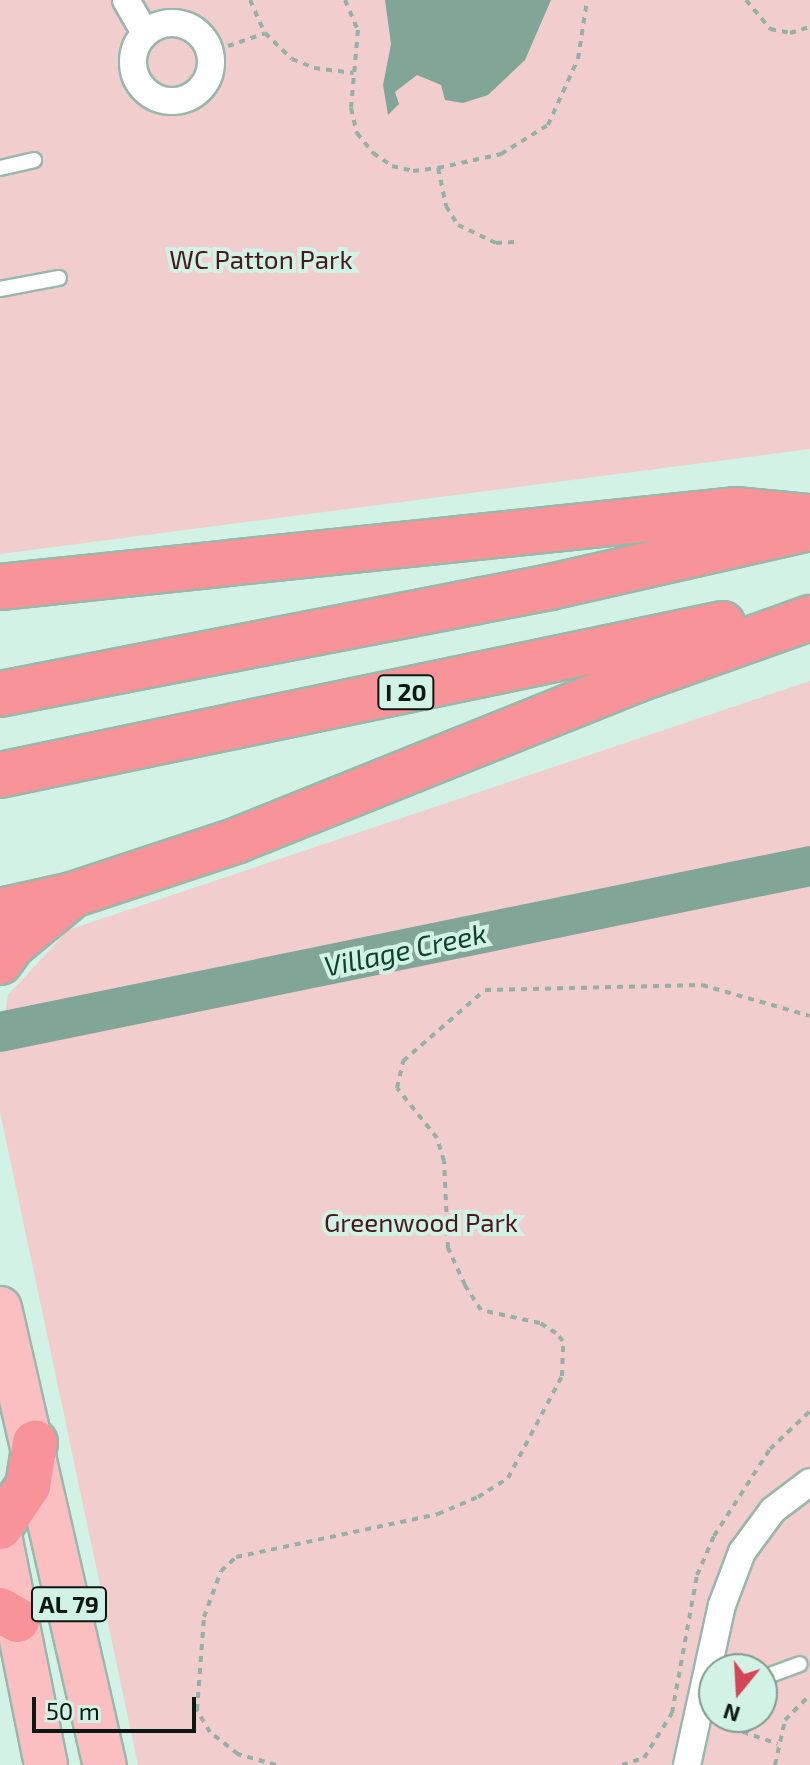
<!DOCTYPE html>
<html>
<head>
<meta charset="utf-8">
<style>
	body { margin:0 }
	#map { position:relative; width:810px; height:1765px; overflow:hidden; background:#d1f2e4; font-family:"Exo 2",sans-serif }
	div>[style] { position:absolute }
	.green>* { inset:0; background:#f2cdce }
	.water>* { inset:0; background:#81a698 }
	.river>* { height:40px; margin:-20px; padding:0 20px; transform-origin:20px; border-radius:20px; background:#81a698 }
	.path>* { height:4px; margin-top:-2px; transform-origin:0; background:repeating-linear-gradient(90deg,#95b0a5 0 6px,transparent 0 12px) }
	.roads { filter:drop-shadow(2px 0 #99b8ab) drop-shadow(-2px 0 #99b8ab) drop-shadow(0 2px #99b8ab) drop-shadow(0 -2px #99b8ab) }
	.service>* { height:14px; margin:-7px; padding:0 7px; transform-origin:7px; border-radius:7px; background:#fff }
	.minor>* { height:26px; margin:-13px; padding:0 13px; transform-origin:13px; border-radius:13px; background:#fff }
	.minor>.ring { margin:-13px; padding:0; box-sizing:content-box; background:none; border:26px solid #fff; border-radius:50% }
	.primary>* { height:42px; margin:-21px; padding:0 21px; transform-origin:21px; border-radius:21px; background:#fbbfc2 }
	.motorway>* { height:44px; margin:-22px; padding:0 22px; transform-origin:22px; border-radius:22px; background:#f89499 }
	span { translate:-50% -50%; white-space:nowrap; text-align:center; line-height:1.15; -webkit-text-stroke:8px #d1f2e4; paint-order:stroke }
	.shield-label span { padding:2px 6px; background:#d1f2e4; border:2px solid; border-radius:6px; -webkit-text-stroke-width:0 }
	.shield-label { font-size:24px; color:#0c1813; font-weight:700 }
	.park-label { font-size:26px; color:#49171c }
	.water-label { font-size:28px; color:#0d4232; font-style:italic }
	.north { position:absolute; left:698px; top:1653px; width:80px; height:80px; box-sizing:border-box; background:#d1f2e4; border:2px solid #829b90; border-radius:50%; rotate:198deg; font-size:22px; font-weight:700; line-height:32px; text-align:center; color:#0c1813 }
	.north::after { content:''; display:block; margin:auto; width:28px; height:36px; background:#d54558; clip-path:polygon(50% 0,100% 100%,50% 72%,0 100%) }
	.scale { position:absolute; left:32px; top:1697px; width:164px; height:36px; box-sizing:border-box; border:4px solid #0c1813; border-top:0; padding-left:10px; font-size:24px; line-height:28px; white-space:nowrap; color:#0c1813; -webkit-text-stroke:6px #d1f2e4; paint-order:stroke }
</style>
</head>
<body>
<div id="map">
	<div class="green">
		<div style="clip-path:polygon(0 0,810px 0,810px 449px,0 554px)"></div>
		<div style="clip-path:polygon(evenodd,810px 681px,810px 1765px,138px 1765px,0 1112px,0 1049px,8px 995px,68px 930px,810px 681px,714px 1669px,762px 1669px,762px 1717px,714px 1717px,714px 1669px)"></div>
	</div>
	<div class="water">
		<div style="clip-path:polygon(385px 0,551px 0,525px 60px,488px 95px,463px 103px,445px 100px,441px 85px,417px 75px,395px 92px,399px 104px,388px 115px,383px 85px,391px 44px)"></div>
	</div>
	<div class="river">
		<div style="left:0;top:1032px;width:827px;rotate:-11.58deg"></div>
	</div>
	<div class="path">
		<div style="left:250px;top:0;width:36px;rotate:66deg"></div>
		<div style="left:265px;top:33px;width:37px;rotate:44deg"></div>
		<div style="left:292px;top:59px;width:24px;rotate:22deg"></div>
		<div style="left:314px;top:68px;width:40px;rotate:7.1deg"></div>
		<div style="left:345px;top:0;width:33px;rotate:67deg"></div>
		<div style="left:358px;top:30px;width:78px;rotate:95.1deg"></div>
		<div style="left:351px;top:108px;width:26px;rotate:77deg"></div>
		<div style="left:357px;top:133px;width:26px;rotate:51deg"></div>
		<div style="left:373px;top:153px;width:23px;rotate:34deg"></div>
		<div style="left:392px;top:166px;width:22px;rotate:13deg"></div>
		<div style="left:413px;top:171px;width:25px;rotate:-7deg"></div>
		<div style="left:438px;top:168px;width:39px;rotate:78deg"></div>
		<div style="left:446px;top:206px;width:22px;rotate:58deg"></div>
		<div style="left:458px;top:225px;width:42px;rotate:25.3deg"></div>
		<div style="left:496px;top:243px;width:19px;rotate:-3deg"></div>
		<div style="left:746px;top:0;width:38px;rotate:50deg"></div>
		<div style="left:770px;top:29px;width:20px;rotate:11deg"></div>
		<div style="left:790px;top:33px;width:21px;rotate:-17deg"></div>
		<div style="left:228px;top:46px;width:39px;rotate:-19deg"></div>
		<div style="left:438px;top:168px;width:65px;rotate:-12.5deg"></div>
		<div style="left:501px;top:154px;width:55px;rotate:-31.7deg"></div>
		<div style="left:548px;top:125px;width:72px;rotate:-65.6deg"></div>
		<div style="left:578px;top:59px;width:60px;rotate:-81.3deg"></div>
		<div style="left:720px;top:1724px;width:61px;rotate:19deg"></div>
		<div style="left:276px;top:1765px;width:40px;rotate:-164deg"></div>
		<div style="left:238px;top:1754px;width:36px;rotate:-142deg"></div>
		<div style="left:210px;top:1732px;width:26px;rotate:-121deg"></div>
		<div style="left:197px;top:1710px;width:93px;rotate:-85.7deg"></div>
		<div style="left:204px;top:1617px;width:49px;rotate:-69.7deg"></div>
		<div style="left:221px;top:1571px;width:21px;rotate:-43deg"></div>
		<div style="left:236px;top:1557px;width:207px;rotate:-12deg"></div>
		<div style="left:438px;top:1514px;width:43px;rotate:-23deg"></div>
		<div style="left:478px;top:1497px;width:36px;rotate:-32deg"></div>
		<div style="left:508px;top:1478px;width:115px;rotate:-62.1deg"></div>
		<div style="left:562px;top:1376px;width:35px;rotate:-88deg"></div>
		<div style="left:563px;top:1341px;width:11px;rotate:-131deg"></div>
		<div style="left:556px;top:1333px;width:19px;rotate:-148deg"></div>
		<div style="left:540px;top:1323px;width:60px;rotate:-167.6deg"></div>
		<div style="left:481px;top:1310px;width:30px;rotate:-123deg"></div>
		<div style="left:465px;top:1285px;width:41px;rotate:-114.7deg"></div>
		<div style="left:448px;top:1248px;width:87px;rotate:-92.6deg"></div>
		<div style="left:444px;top:1161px;width:24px;rotate:-107deg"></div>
		<div style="left:437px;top:1138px;width:64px;rotate:-128.7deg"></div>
		<div style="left:397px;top:1088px;width:28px;rotate:-77deg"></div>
		<div style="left:403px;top:1061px;width:108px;rotate:-40.9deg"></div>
		<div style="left:485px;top:990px;width:217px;rotate:-1.3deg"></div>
		<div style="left:702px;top:985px;width:112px;rotate:16deg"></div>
		<div style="left:622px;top:1765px;width:23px;rotate:-18deg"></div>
		<div style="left:644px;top:1758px;width:53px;rotate:-58.1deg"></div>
		<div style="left:672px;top:1713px;width:140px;rotate:-79.7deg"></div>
		<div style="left:697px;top:1575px;width:43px;rotate:-66.4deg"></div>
		<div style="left:714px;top:1536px;width:103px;rotate:-57.2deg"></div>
		<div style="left:770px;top:1449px;width:55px;rotate:-43.5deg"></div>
		<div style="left:775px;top:1765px;width:46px;rotate:-77.5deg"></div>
		<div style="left:785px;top:1720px;width:35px;rotate:-45deg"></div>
	</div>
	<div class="roads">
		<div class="service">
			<div style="left:0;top:168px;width:35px;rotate:-13deg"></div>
			<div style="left:0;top:289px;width:60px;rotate:-10.6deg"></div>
			<div style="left:762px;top:1678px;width:40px;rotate:-20.2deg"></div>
		</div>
		<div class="minor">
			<div style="left:126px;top:0;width:38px;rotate:60deg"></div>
			<div class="ring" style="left:133px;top:23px;width:52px;height:52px"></div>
			<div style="left:687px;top:1765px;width:164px;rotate:-77.7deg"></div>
			<div style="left:722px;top:1605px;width:57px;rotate:-69.3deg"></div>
			<div style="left:742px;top:1552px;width:52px;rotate:-53.6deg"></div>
			<div style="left:773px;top:1510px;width:46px;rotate:-37.1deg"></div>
		</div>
		<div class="primary">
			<div style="left:0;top:1308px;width:469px;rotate:77.1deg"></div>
			<div style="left:0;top:1535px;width:235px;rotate:78.7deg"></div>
		</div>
		<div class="motorway">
			<div style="left:0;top:587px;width:739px;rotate:-5.98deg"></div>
			<div style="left:735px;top:510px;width:73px;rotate:5.5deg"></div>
			<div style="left:0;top:694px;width:560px;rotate:-11.01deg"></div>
			<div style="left:550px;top:587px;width:267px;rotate:-12.8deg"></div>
			<div style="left:0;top:775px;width:738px;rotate:-11.81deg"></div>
			<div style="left:0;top:911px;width:74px;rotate:-12.5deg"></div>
			<div style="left:72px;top:895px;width:175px;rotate:-18.3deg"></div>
			<div style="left:238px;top:840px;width:429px;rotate:-21.9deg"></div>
			<div style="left:636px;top:680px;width:185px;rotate:-19.6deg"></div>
			<div style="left:0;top:962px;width:21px;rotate:-55deg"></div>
			<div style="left:12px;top:945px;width:72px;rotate:-39.4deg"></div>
			<div style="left:0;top:1527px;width:50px;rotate:-55.7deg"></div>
			<div style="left:28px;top:1486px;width:44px;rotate:-80.8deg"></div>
			<div style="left:0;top:1610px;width:20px;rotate:30deg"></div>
		</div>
	</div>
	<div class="shield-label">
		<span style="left:406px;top:692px">I 20</span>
		<span style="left:69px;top:1604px">AL 79</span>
	</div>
	<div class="park-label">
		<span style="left:261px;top:259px">WC Patton Park</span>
		<span style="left:421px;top:1222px">Greenwood Park</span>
	</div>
	<div class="water-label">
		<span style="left:405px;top:949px;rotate:-12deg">Village Creek</span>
	</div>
	<div class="north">N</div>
	<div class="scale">50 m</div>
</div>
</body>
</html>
